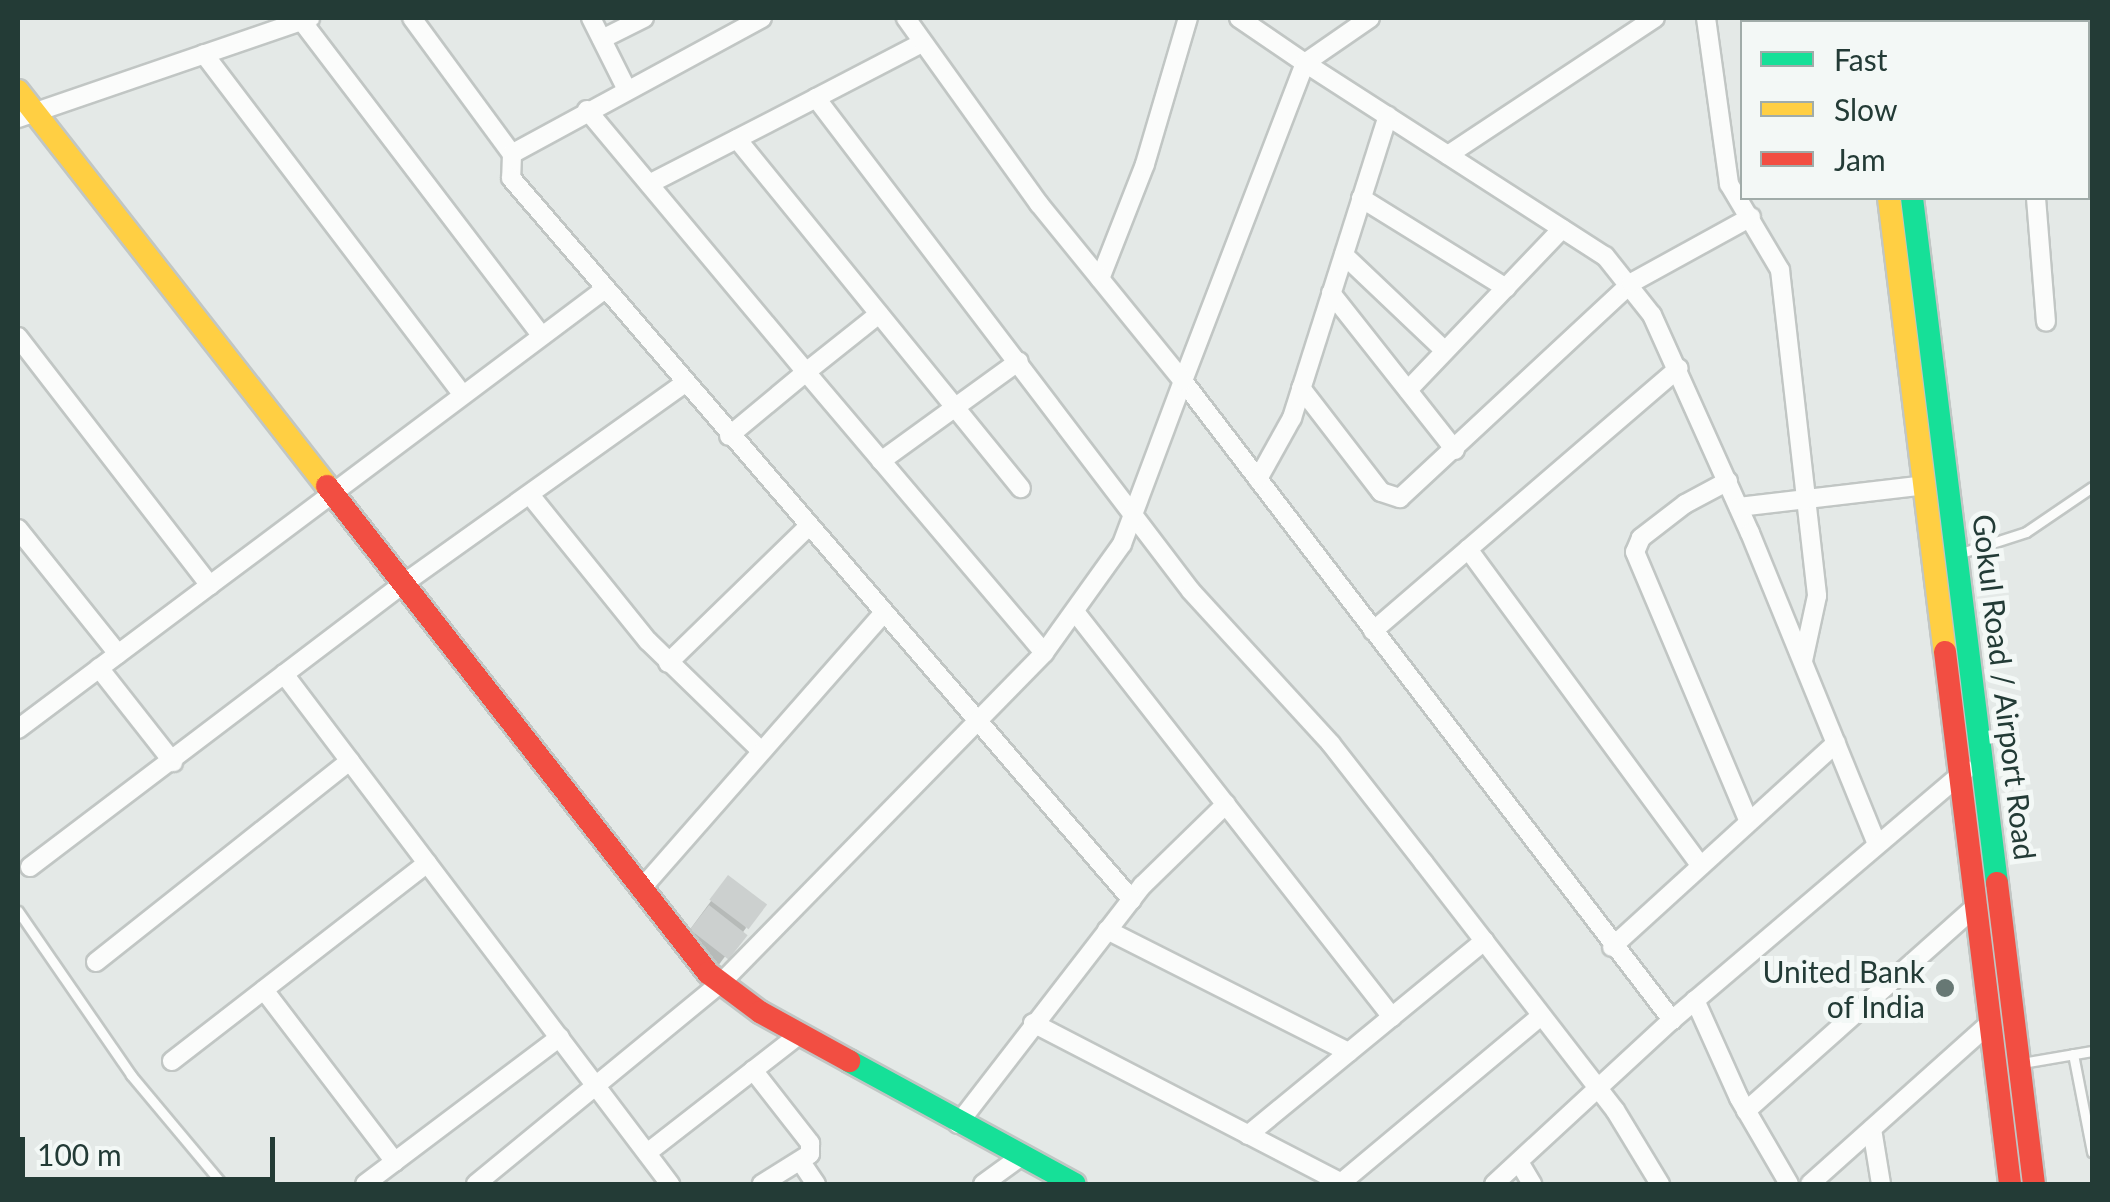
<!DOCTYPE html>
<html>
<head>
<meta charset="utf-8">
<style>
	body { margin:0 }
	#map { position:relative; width:2110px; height:1202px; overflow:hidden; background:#e4e9e7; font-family:Lato,sans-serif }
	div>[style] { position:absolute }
	.shadow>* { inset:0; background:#0003 }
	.building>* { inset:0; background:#ccd0cf; transform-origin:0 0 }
	.roads { filter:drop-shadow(2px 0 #c1c6c4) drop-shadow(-2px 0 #c1c6c4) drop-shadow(0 2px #c1c6c4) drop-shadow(0 -2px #c1c6c4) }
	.lane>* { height:9px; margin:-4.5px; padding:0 4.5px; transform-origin:4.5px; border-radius:4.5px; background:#fbfcfb }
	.street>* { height:18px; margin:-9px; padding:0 9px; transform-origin:9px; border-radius:9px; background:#fbfcfb }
	.fast>* { height:22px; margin:-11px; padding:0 11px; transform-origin:11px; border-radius:11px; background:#16e098 }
	.slow>* { height:22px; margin:-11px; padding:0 11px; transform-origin:11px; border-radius:11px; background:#ffcf43 }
	.jam>* { height:22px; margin:-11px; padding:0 11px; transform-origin:11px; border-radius:11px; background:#f24e42 }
	.dots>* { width:28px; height:28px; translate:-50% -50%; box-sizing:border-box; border:5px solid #f3f8f6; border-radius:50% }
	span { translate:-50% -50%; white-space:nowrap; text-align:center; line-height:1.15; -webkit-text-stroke:10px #f3f8f6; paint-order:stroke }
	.street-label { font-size:30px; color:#233b36 }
	.poi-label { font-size:30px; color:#233b36 }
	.right { translate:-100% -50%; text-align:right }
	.frame { position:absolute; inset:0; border:20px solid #233b36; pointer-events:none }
	.legend { position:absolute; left:1740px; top:20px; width:350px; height:180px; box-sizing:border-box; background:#f3f8f6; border:2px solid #a0aca9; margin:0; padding:12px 18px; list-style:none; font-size:30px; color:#233b36 }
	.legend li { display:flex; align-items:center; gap:20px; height:50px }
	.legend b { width:50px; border:2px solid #a0aca9 }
	.scale { position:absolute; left:20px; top:1137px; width:255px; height:45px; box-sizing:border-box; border:5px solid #233b36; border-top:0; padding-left:12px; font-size:30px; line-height:35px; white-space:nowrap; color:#233b36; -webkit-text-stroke:8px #f3f8f6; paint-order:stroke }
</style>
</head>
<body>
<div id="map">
	<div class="shadow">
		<div style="clip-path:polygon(728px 878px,746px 928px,715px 970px,680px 943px)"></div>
	</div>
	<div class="building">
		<div style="left:728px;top:875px;width:49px;height:31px;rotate:37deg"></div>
		<div style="left:709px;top:905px;width:49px;height:31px;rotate:38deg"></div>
	</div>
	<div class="roads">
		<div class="lane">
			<div style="left:1958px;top:554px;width:71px;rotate:-17.9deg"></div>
			<div style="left:2026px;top:532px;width:80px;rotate:-34.3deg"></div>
			<div style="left:18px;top:911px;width:199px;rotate:55.4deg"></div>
			<div style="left:131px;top:1075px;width:142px;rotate:50.1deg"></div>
			<div style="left:2073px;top:1054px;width:100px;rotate:79deg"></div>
			<div style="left:2022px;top:1063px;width:71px;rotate:-9.7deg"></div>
		</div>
		<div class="street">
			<div style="left:412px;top:18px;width:169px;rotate:53.7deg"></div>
			<div style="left:591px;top:18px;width:78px;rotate:63.4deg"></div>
			<div style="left:762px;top:18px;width:285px;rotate:151.5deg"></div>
			<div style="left:512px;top:154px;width:24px;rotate:92deg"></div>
			<div style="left:511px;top:178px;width:952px;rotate:49.3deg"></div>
			<div style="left:1239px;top:18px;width:80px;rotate:34.3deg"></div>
			<div style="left:1305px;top:63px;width:341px;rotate:111deg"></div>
			<div style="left:1183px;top:381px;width:805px;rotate:52.57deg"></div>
			<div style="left:1370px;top:18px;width:79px;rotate:145.3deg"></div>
			<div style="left:1305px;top:63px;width:357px;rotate:32.8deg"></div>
			<div style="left:1605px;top:256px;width:75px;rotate:51.5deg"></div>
			<div style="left:1652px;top:315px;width:239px;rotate:65.8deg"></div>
			<div style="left:1750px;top:533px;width:333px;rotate:67.8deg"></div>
			<div style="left:1706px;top:18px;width:168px;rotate:82.1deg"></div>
			<div style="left:1729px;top:184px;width:100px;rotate:59.3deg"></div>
			<div style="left:1780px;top:270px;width:328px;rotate:83.5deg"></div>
			<div style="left:1817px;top:596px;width:66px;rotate:102.2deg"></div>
			<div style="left:2022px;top:18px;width:4px;rotate:90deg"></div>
			<div style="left:301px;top:20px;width:397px;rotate:52.7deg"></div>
			<div style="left:602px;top:39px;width:47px;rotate:-26.6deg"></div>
			<div style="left:922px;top:43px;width:119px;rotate:152.6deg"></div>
			<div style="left:816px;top:98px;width:619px;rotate:52.74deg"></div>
			<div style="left:1191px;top:591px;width:207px;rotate:47.5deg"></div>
			<div style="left:1331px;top:744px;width:151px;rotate:52deg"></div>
			<div style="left:1424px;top:863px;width:312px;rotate:52.3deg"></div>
			<div style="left:1615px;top:1110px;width:87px;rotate:58.7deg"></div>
			<div style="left:204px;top:54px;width:428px;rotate:52.8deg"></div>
			<div style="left:587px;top:110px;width:341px;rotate:50.1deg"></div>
			<div style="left:806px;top:372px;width:100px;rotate:140.3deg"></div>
			<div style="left:18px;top:118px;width:309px;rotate:-18.9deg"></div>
			<div style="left:737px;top:139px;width:450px;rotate:50.9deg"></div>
			<div style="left:1448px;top:155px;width:248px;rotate:-33.5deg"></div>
			<div style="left:649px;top:184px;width:188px;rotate:-27.2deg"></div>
			<div style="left:1361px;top:198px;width:171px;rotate:31.8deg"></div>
			<div style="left:2036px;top:198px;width:124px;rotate:85.4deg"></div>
			<div style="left:1344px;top:255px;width:139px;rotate:43.5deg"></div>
			<div style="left:1100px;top:279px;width:123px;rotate:-68.6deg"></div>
			<div style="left:1145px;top:164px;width:152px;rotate:-73.6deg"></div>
			<div style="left:1331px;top:293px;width:200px;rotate:51.7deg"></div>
			<div style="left:879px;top:314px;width:93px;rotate:141.5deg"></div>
			<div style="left:806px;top:372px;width:368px;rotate:49.7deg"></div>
			<div style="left:18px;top:337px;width:314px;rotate:52.3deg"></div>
			<div style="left:1301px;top:388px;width:131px;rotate:52.4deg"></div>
			<div style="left:1381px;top:492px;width:20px;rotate:18deg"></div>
			<div style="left:1400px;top:498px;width:316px;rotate:-42.9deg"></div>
			<div style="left:1631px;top:283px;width:137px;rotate:-28.8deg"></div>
			<div style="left:1408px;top:390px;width:223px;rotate:-46.3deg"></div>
			<div style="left:881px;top:461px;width:170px;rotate:-35.9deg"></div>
			<div style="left:1258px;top:479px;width:70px;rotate:-60.9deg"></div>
			<div style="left:1292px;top:418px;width:317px;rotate:-72.4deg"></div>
			<div style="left:1728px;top:481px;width:49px;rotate:151.9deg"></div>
			<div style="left:1685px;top:504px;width:56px;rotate:142.3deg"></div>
			<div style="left:1641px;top:538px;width:15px;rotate:113deg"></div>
			<div style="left:1635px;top:552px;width:293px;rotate:67.1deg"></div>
			<div style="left:530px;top:495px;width:188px;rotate:51.1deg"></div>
			<div style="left:648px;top:641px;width:158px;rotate:44.2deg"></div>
			<div style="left:1739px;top:507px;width:188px;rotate:-6.7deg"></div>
			<div style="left:18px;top:529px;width:160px;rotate:51.3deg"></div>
			<div style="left:1468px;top:549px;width:393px;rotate:53.7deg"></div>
			<div style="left:1076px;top:613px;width:513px;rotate:51.97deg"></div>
			<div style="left:1373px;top:631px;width:403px;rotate:-40.7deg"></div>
			<div style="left:668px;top:663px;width:195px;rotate:-44.2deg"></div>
			<div style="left:99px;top:668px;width:120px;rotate:51.8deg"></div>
			<div style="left:284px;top:674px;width:640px;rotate:52.88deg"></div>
			<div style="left:18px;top:729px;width:734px;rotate:-36.85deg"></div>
			<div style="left:30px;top:867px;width:468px;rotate:-37.2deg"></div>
			<div style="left:403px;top:584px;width:346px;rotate:-35.5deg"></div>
			<div style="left:642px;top:888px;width:366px;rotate:-48.7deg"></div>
			<div style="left:1107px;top:930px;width:271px;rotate:26.8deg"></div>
			<div style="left:1612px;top:947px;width:303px;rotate:-42.3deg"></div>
			<div style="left:96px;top:962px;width:324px;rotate:-38.4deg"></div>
			<div style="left:264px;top:990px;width:216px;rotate:52.7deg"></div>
			<div style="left:1695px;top:1000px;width:107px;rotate:65.8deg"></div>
			<div style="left:1739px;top:1098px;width:99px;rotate:59.8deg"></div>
			<div style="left:1033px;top:1023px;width:350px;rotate:27.4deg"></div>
			<div style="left:172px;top:1061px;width:323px;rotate:-37.8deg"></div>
			<div style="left:753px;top:1070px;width:93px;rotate:52deg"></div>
			<div style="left:810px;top:1143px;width:11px;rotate:90deg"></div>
			<div style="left:810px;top:1154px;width:57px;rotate:148deg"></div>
			<div style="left:1746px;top:1111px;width:310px;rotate:-41.7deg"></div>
			<div style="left:958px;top:1124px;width:302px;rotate:-52.3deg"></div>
			<div style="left:1143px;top:885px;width:116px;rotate:-44.3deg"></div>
			<div style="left:1872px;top:1129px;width:56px;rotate:80.7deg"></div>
			<div style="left:1248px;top:1135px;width:306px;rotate:-39.4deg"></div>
			<div style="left:647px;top:1153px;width:194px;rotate:-37.9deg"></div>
			<div style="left:801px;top:1162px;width:27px;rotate:56deg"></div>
			<div style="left:1519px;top:1162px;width:26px;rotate:59deg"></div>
			<div style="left:1341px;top:1183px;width:261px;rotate:-39.9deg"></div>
			<div style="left:365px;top:1184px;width:244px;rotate:-37deg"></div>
			<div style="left:476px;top:1184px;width:317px;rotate:-39.4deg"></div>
			<div style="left:721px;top:983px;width:462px;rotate:-45.6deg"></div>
			<div style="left:1044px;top:653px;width:134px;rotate:-54.4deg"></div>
			<div style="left:1122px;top:544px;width:174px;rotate:-69.5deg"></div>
			<div style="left:1183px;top:381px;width:228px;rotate:-129.1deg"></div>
			<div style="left:1039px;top:204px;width:229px;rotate:-125.6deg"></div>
			<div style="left:983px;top:1184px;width:46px;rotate:-36.1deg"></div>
			<div style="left:1494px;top:1184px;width:242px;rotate:-42.7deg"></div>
			<div style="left:1672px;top:1020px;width:386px;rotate:-40.4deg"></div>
			<div style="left:1810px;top:1184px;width:243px;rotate:-41.8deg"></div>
		</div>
		<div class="fast">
			<div style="left:1888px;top:18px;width:4px;rotate:76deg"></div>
			<div style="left:1912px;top:198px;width:690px;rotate:82.93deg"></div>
			<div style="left:849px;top:1061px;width:257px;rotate:28.6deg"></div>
		</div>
		<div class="slow">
			<div style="left:18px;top:91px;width:502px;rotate:51.96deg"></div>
			<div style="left:1889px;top:198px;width:457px;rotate:83deg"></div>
		</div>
		<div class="jam">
			<div style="left:1865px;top:18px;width:4px;rotate:76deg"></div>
			<div style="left:327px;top:486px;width:618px;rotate:51.96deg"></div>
			<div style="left:708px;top:973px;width:65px;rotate:36.9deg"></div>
			<div style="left:760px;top:1012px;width:102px;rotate:28.8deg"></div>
			<div style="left:1945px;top:652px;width:536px;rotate:83.03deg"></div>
			<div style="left:1997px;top:883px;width:303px;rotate:83deg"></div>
		</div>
	</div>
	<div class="dots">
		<div style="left:1945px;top:988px;background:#677874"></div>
	</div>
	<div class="street-label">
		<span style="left:2005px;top:687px;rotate:83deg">Gokul Road / Airport Road</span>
	</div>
	<div class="poi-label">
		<span class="right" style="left:1925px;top:988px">United Bank<br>of India</span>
	</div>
	<div class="frame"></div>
	<ul class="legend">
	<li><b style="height:12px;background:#16e098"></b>Fast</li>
	<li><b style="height:12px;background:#ffcf43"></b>Slow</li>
	<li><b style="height:12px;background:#f24e42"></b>Jam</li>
	</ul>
	<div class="scale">100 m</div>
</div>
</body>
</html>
